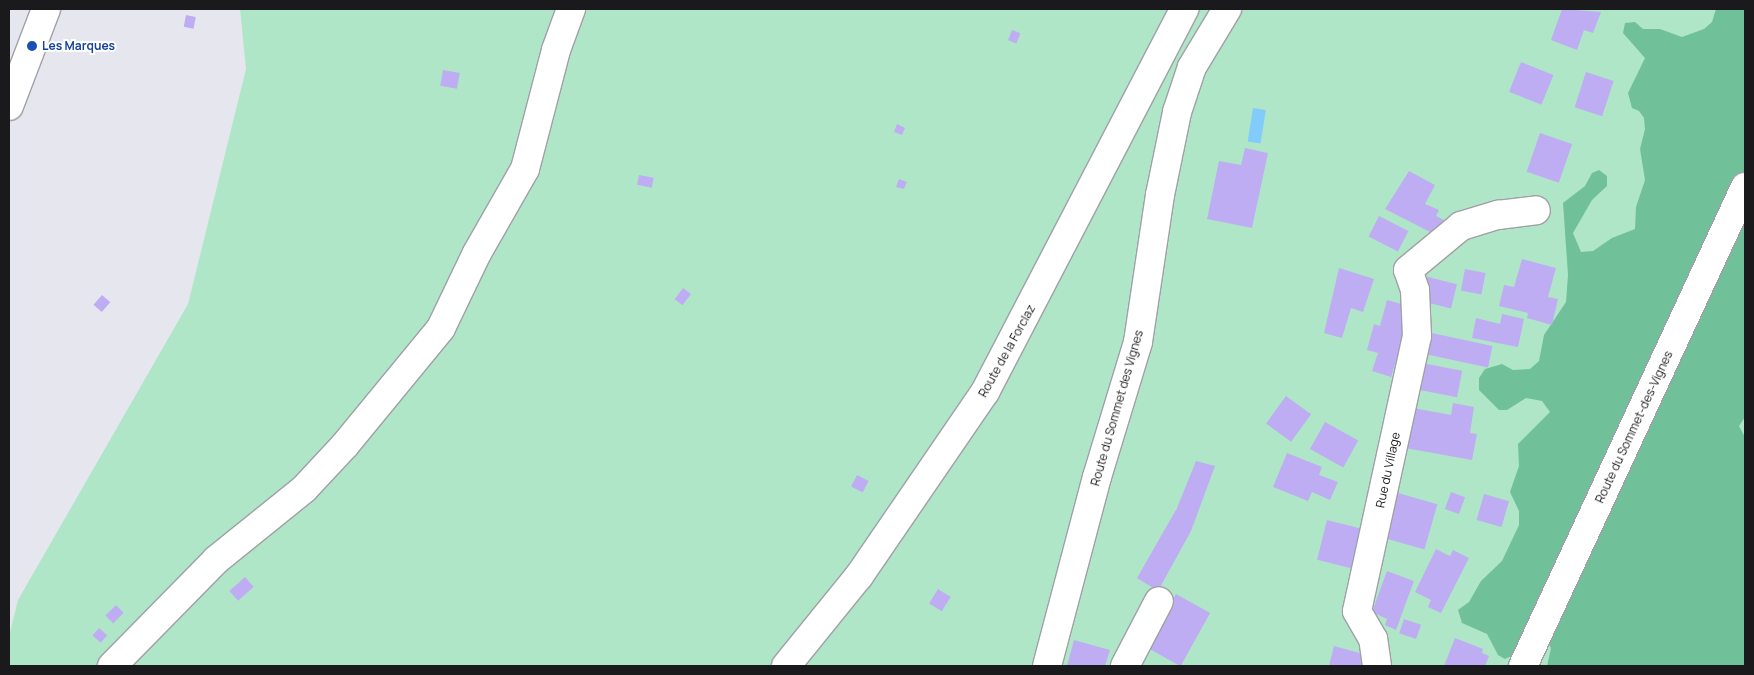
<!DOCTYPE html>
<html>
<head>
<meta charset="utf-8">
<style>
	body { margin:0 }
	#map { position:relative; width:1754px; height:675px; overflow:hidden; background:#e6e7ee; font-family:Manrope,sans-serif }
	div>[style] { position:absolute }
	.green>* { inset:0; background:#afe6c8 }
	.forest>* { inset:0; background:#70c199 }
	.water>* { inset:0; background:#81ccfa; transform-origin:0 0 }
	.building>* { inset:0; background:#bfadf3; transform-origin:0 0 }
	.roads { filter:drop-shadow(1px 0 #9fa0a7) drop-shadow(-1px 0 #9fa0a7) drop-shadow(0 1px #9fa0a7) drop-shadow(0 -1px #9fa0a7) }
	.street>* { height:28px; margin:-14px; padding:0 14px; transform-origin:14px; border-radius:14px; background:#fff }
	.secondary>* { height:28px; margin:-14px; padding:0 14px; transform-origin:14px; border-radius:14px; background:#fff }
	.dots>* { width:14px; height:14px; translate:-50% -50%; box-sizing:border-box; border:2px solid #fff; border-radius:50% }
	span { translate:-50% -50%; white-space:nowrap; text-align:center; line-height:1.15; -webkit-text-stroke:4px #fff; paint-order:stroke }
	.transit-label { font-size:12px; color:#164399; font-weight:700 }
	.left { translate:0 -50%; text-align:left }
	.street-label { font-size:12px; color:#1a1a1d }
	.frame { position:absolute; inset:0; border:10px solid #1a1a1d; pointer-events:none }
</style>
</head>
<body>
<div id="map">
	<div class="green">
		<div style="clip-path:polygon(240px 9px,1745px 9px,1745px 666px,9px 666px,9px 636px,18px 600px,188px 304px,246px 69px)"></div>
	</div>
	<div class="forest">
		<div style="clip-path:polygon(1716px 9px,1745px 9px,1745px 417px,1739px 426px,1745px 437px,1745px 666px,1547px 666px,1551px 648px,1546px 640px,1505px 659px,1498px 655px,1487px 634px,1462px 623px,1458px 610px,1469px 602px,1481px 581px,1502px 561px,1519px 525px,1519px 511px,1510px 492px,1519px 466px,1518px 444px,1550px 412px,1542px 401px,1526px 398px,1507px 410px,1499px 410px,1479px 390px,1479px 378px,1485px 369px,1502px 364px,1513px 370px,1530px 369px,1539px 361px,1544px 335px,1566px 302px,1568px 275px,1563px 203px,1585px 186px,1592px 173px,1599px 170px,1607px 176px,1607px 186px,1592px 200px,1573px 233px,1581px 252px,1593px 251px,1612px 238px,1635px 229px,1636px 207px,1645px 180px,1640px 149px,1645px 129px,1644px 118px,1639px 111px,1632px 108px,1628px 93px,1645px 58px,1623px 33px,1625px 23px,1635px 22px,1643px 29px,1660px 29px,1682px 37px,1704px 29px,1712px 22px)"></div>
	</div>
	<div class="water">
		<div style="left:1253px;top:108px;width:13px;height:34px;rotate:9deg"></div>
	</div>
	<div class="building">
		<div style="clip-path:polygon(1562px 9px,1601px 12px,1593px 33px,1584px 30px,1577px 50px,1551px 40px)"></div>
		<div style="left:186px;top:15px;width:10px;height:12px;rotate:11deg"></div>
		<div style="left:1012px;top:30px;width:9px;height:11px;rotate:21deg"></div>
		<div style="left:1521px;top:62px;width:35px;height:32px;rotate:22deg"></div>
		<div style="left:443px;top:70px;width:17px;height:16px;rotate:10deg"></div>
		<div style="left:1586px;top:72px;width:29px;height:37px;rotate:18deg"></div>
		<div style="clip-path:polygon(897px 124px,905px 128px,902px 135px,894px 132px)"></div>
		<div style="left:1540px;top:133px;width:34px;height:41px;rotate:19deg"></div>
		<div style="clip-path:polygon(1245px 148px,1268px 153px,1252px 228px,1207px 219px,1219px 161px,1241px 165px)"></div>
		<div style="clip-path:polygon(1409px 171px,1435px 185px,1425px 204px,1439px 210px,1436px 216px,1444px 220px,1436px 235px,1385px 209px)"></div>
		<div style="left:639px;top:175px;width:15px;height:10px;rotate:11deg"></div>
		<div style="clip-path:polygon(899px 179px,907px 182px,904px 189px,896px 187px)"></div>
		<div style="left:1379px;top:216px;width:33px;height:23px;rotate:27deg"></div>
		<div style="clip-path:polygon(1522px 259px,1556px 268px,1548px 297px,1558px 299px,1552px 325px,1527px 318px,1528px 313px,1499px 306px,1504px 285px,1514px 287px)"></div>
		<div style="clip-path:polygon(1339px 268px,1374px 279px,1363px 312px,1351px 308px,1342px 338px,1324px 333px)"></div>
		<div style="left:1465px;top:269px;width:21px;height:22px;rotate:11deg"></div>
		<div style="left:1424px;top:276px;width:34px;height:25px;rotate:14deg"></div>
		<div style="left:683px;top:288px;width:10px;height:14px;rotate:37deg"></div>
		<div style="left:102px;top:295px;width:11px;height:13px;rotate:41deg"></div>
		<div style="clip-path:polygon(1387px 300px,1412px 307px,1391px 377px,1372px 371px,1378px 353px,1367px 350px,1374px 324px,1380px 326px)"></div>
		<div style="clip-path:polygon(1502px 314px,1524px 319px,1518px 347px,1472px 338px,1476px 318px,1500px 324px)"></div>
		<div style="left:1427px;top:332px;width:67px;height:22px;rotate:12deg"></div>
		<div style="left:1417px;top:362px;width:46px;height:27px;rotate:11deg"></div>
		<div style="left:1286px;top:396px;width:31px;height:34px;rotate:36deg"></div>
		<div style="clip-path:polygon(1453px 403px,1474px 407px,1470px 433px,1477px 434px,1472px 460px,1405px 448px,1413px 408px,1451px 415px)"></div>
		<div style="left:1325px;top:422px;width:38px;height:31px;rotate:29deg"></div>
		<div style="clip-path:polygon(1287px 453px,1322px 467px,1319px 475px,1338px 482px,1330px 500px,1312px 492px,1308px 501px,1273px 487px)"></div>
		<div style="clip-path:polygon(1196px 461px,1215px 466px,1191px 531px,1158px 591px,1137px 578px,1177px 508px)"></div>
		<div style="left:857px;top:475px;width:13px;height:13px;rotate:27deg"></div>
		<div style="left:1451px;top:492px;width:15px;height:18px;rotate:20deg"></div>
		<div style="left:1398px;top:493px;width:41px;height:47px;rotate:16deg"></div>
		<div style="left:1484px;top:494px;width:26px;height:27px;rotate:16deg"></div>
		<div style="left:1327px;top:520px;width:37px;height:41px;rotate:14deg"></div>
		<div style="clip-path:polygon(1436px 549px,1450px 556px,1453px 550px,1469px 558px,1441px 613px,1428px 607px,1431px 600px,1415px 592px)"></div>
		<div style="clip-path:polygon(1387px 571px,1414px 581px,1396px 630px,1385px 625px,1387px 619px,1372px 612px)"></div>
		<div style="left:245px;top:577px;width:13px;height:21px;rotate:48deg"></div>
		<div style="left:938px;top:589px;width:15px;height:17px;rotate:32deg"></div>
		<div style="left:1176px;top:594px;width:39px;height:61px;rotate:29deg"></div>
		<div style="left:116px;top:605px;width:11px;height:15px;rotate:45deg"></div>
		<div style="left:1404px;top:619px;width:18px;height:15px;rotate:19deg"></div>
		<div style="left:99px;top:628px;width:11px;height:10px;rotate:41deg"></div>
		<div style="clip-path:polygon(1455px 638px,1483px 649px,1482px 653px,1489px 656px,1485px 666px,1444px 666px)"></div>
		<div style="clip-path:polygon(1074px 640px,1110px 650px,1105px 666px,1067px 666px)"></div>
		<div style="clip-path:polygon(1334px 646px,1367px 655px,1364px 666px,1329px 666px)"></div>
	</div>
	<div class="roads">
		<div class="street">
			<div style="left:112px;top:666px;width:148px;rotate:-45.5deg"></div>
			<div style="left:216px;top:560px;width:113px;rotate:-38.9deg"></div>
			<div style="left:304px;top:489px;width:60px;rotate:-47deg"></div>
			<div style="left:345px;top:445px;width:151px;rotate:-50.6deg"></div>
			<div style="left:441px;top:328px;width:83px;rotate:-64.4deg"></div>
			<div style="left:477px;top:253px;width:97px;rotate:-60.3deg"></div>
			<div style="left:525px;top:169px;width:123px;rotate:-75.4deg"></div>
			<div style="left:556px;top:50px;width:44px;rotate:-69.9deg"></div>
			<div style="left:1047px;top:666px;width:196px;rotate:-75.2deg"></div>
			<div style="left:1097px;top:477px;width:141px;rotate:-73.1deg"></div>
			<div style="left:1138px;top:342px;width:149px;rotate:-81.5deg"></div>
			<div style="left:1160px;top:195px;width:85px;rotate:-78.4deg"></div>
			<div style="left:1177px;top:112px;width:47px;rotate:-71.6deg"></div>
			<div style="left:1192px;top:67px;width:68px;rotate:-58.9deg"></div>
			<div style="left:1125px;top:666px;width:73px;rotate:-62.4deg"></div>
			<div style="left:1377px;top:666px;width:27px;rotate:-98deg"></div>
			<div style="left:1373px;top:639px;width:32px;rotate:-120deg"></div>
			<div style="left:1357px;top:611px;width:281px;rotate:-77.7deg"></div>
			<div style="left:1417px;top:336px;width:46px;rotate:-92.5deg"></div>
			<div style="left:1415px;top:290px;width:21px;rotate:-109deg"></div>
			<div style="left:1408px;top:270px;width:69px;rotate:-39.7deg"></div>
			<div style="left:1461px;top:226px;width:39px;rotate:-17deg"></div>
			<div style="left:1498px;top:215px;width:38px;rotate:-7deg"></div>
			<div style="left:1523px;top:666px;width:528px;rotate:-65.13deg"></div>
		</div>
		<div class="secondary">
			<div style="left:9px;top:106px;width:104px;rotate:-69.1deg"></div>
			<div style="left:786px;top:666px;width:116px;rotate:-51deg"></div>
			<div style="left:859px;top:576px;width:223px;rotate:-55.6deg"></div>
			<div style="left:985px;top:392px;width:432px;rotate:-62.5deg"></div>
		</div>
	</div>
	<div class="dots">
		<div style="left:32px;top:46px;background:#1a4fb4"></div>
	</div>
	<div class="transit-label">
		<span class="left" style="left:42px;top:46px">Les Marques</span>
	</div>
	<div class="street-label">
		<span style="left:1007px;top:351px;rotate:-61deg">Route de la Forclaz</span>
		<span style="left:1117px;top:408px;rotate:-74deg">Route du Sommet des Vignes</span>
		<span style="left:1634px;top:427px;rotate:-65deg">Route du Sommet-des-Vignes</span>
		<span style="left:1388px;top:470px;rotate:-78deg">Rue du Village</span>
	</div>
	<div class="frame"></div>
</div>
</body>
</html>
